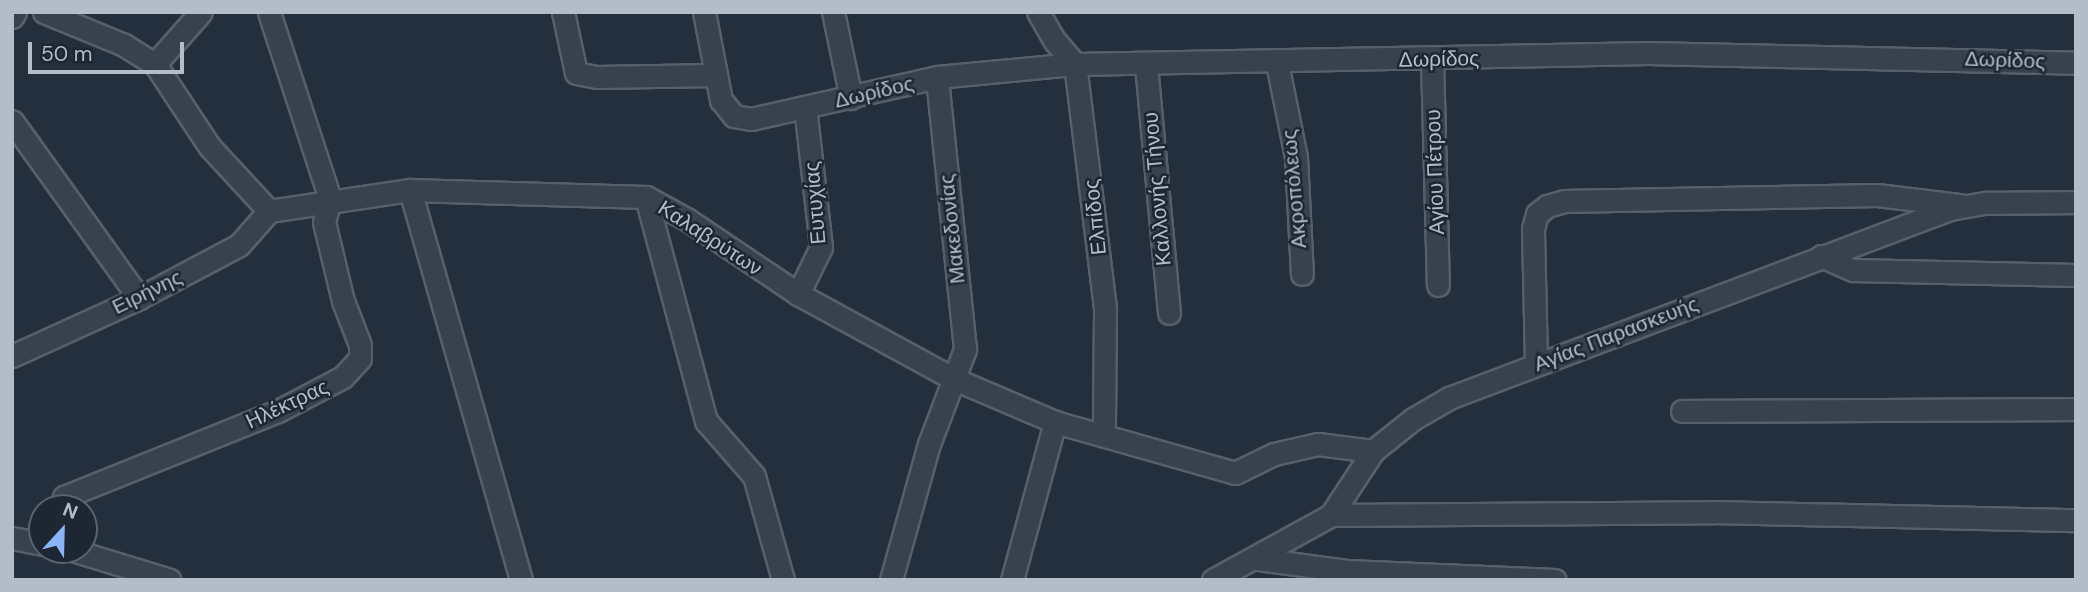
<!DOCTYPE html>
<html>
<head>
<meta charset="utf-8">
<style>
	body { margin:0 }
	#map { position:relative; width:2088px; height:592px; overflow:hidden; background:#242f3e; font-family:"DM Sans",sans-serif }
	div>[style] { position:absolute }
	.roads { filter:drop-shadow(2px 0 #565f6c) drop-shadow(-2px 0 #565f6c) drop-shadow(0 2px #565f6c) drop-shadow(0 -2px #565f6c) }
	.minor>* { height:21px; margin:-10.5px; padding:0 10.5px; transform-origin:10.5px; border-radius:10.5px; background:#38414e }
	span { translate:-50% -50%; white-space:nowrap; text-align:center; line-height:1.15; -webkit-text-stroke:5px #1d2633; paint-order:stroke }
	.street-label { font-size:21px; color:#b4bcc9 }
	.frame { position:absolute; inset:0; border:14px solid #b4bcc9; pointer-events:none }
	.north { position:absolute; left:28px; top:494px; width:70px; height:70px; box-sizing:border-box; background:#1d2633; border:2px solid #59626f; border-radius:50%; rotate:22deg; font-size:19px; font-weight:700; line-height:28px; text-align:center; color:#b4bcc9 }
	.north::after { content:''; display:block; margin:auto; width:24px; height:32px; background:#8ab4f8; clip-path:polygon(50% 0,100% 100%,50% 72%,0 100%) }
	.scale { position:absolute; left:28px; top:42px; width:156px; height:32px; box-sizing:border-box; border:4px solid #b4bcc9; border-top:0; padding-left:9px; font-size:21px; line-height:24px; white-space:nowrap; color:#b4bcc9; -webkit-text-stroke:5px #1d2633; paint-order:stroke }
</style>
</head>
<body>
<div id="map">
	<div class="roads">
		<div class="minor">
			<div style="left:44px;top:12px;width:87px;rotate:22.4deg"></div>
			<div style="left:124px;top:45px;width:36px;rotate:32deg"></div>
			<div style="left:155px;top:64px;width:98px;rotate:56.6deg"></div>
			<div style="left:209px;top:146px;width:88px;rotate:47.3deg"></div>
			<div style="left:563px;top:12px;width:62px;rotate:78deg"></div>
			<div style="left:576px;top:73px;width:21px;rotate:11deg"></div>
			<div style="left:597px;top:77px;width:118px;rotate:-1deg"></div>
			<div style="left:704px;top:12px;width:90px;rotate:79.1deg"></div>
			<div style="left:721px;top:100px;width:21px;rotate:51deg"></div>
			<div style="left:734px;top:116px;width:17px;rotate:10deg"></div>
			<div style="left:751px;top:119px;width:191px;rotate:-12.7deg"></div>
			<div style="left:937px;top:77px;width:139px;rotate:-5.4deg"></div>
			<div style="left:1075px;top:64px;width:573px;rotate:-1.1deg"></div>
			<div style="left:1648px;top:53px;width:428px;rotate:1.3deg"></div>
			<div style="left:833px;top:12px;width:88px;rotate:78.2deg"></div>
			<div style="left:1038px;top:12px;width:34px;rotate:60deg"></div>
			<div style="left:1055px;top:41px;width:30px;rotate:49deg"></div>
			<div style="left:1075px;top:64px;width:248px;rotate:83deg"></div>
			<div style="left:1105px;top:310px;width:125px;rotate:90.5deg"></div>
			<div style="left:12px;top:17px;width:6px;rotate:-59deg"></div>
			<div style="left:1432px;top:59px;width:226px;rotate:88.5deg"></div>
			<div style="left:1277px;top:63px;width:96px;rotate:78.6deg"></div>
			<div style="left:1296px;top:157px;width:117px;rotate:87.1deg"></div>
			<div style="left:155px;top:64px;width:69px;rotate:-48.5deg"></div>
			<div style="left:1146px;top:65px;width:249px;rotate:84.7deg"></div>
			<div style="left:12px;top:121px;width:218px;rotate:54.3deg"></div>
			<div style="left:410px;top:190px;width:405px;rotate:74.1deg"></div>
			<div style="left:646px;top:197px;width:232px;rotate:75deg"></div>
			<div style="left:706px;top:421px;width:73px;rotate:48.9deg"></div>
			<div style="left:754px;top:476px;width:108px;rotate:74.4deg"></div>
			<div style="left:269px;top:211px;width:143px;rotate:-8.5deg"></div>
			<div style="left:410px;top:190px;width:236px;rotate:1.7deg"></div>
			<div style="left:646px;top:197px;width:48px;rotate:28.7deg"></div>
			<div style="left:688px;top:220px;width:133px;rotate:33.9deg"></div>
			<div style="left:798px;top:294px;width:175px;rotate:28.6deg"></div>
			<div style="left:952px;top:378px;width:112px;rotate:23.1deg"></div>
			<div style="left:1055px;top:422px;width:187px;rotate:15.8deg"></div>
			<div style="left:1235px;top:473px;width:43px;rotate:-26deg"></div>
			<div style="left:1274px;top:454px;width:45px;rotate:-12.8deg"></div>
			<div style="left:1318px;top:444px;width:55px;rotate:7.3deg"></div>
			<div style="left:1821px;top:256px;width:35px;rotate:24deg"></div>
			<div style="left:1853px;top:270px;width:223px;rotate:1.3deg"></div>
			<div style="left:798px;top:294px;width:52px;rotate:-63.9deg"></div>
			<div style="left:821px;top:247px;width:141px;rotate:-96.5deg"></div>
			<div style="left:12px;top:356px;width:140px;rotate:-24.5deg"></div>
			<div style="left:139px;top:298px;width:113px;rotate:-27.9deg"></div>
			<div style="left:239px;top:245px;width:45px;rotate:-48.6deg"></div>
			<div style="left:1536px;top:364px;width:135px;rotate:-91.3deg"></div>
			<div style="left:1533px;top:229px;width:16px;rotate:-75deg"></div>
			<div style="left:1537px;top:214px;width:13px;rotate:-39deg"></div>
			<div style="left:1547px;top:206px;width:18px;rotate:-16deg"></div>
			<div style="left:1564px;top:201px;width:313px;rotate:-1.1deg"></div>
			<div style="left:1877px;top:195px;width:84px;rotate:6.9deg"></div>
			<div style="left:1682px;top:411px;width:394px;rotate:-0.3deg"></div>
			<div style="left:60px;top:508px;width:12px;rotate:-70deg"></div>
			<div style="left:64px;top:497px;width:231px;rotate:-21.9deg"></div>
			<div style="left:278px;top:411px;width:73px;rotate:-27.6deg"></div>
			<div style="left:343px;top:377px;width:25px;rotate:-48deg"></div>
			<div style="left:360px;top:358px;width:13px;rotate:-90deg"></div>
			<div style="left:360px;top:345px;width:47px;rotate:-111.1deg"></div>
			<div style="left:343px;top:301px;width:81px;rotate:-103.5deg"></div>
			<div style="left:324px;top:222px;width:24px;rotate:-75deg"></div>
			<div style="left:330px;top:199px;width:197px;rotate:-108.1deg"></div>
			<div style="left:1331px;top:515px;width:383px;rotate:-0.4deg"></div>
			<div style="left:1714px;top:512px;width:362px;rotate:1.3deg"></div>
			<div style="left:12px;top:538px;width:31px;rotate:11deg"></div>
			<div style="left:72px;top:550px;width:102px;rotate:17deg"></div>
			<div style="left:1258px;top:559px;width:91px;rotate:7.6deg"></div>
			<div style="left:1348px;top:571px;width:207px;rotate:2.5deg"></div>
			<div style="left:891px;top:580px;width:141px;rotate:-74.4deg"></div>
			<div style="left:929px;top:444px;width:102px;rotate:-69.2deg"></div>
			<div style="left:965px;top:349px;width:273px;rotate:-95.9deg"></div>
			<div style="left:1012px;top:580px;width:164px;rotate:-74.8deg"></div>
			<div style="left:1213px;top:580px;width:135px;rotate:-28.8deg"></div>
			<div style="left:1331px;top:515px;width:77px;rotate:-56.7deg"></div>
			<div style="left:1373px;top:451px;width:51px;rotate:-38.7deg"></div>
			<div style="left:1413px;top:419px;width:42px;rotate:-30.3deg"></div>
			<div style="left:1449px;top:398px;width:535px;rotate:-20.67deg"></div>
			<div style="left:1950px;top:209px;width:36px;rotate:-10deg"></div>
			<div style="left:1985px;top:203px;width:91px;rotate:-0.6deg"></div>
		</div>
	</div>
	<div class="street-label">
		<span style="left:1439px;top:59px;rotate:-1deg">Δωρίδος</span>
		<span style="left:2005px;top:60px;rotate:2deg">Δωρίδος</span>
		<span style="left:874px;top:92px;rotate:-13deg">Δωρίδος</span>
		<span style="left:1435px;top:172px;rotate:-92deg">Αγίου Πέτρου</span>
		<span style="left:1157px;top:189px;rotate:-95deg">Καλλονής Τήνου</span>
		<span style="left:1294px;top:189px;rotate:-95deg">Ακροπόλεως</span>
		<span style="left:815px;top:203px;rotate:-95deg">Ευτυχίας</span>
		<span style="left:1095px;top:217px;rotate:-96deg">Ελπίδος</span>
		<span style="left:952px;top:229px;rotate:-96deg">Μακεδονίας</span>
		<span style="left:710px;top:238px;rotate:33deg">Καλαβρύτων</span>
		<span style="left:147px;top:292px;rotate:-26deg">Ειρήνης</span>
		<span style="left:1616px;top:334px;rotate:-21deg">Αγίας Παρασκευής</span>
		<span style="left:287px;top:404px;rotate:-25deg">Ηλέκτρας</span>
	</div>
	<div class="frame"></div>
	<div class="north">N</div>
	<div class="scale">50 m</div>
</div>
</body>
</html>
